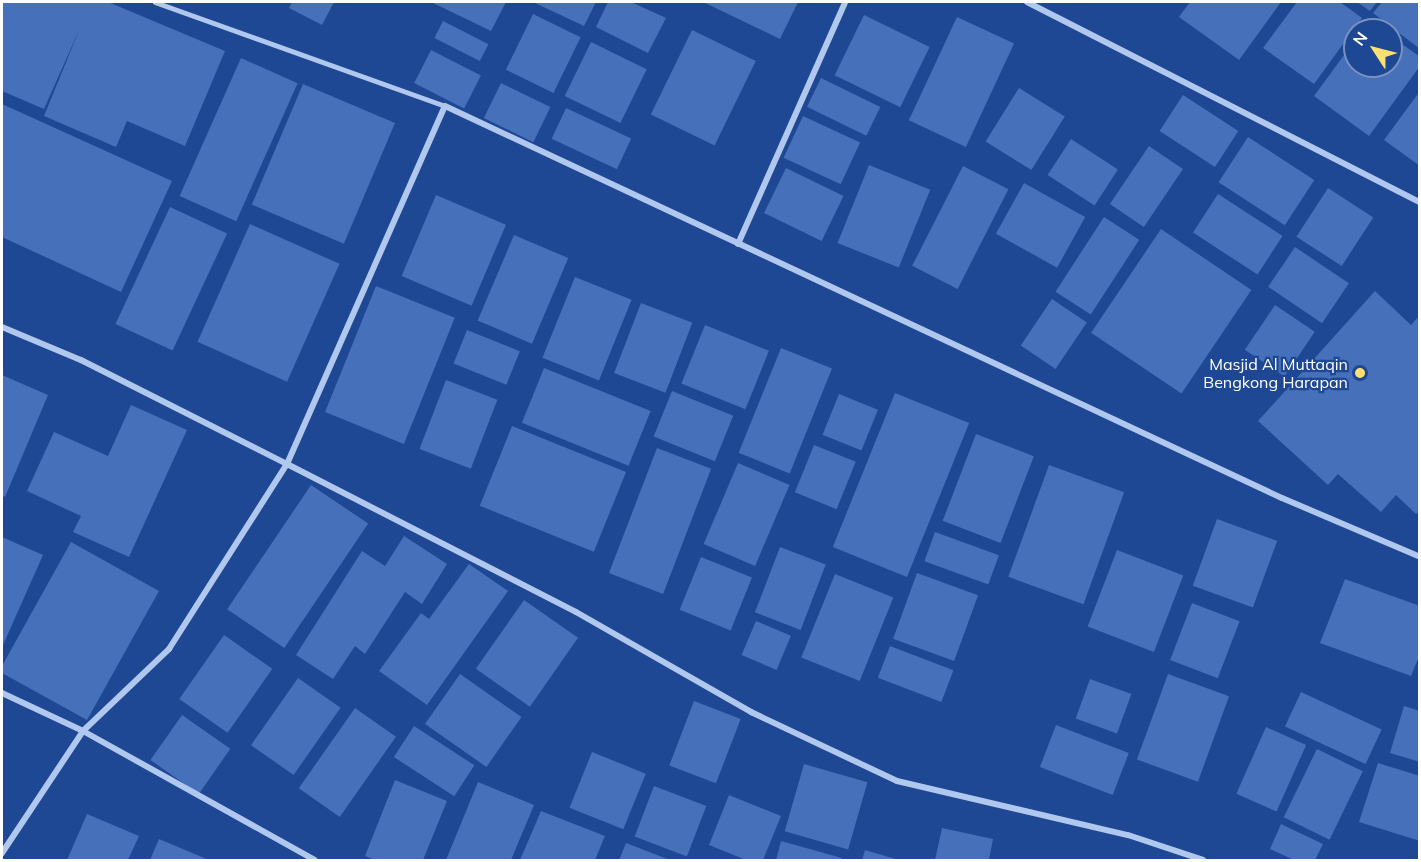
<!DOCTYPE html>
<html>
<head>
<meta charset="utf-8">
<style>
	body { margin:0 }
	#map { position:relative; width:1421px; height:862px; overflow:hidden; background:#1e4794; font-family:Mulish,sans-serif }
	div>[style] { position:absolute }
	.building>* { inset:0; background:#4670ba; transform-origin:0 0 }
	.service>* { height:4.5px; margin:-2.25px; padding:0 2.25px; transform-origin:2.25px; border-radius:2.25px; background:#b0c7ee }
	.minor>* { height:6px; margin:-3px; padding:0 3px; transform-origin:3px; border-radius:3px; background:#b0c7ee }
	.dots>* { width:16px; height:16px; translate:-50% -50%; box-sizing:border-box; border:3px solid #1e4794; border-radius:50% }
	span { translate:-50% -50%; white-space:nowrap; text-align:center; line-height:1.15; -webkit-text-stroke:4.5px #1e4794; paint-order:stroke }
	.poi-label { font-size:16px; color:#fff }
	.right { translate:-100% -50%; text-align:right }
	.frame { position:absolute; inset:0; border:3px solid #fff; pointer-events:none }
	.north { position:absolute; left:1343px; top:18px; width:60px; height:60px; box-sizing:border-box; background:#1e4794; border:2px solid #7891bf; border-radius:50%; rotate:306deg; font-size:16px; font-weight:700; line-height:24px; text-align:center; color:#fff }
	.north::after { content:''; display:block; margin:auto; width:21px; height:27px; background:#fde16f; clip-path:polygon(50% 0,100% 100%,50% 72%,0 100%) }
</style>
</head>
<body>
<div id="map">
	<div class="building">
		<div style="clip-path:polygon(2px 2px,108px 2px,225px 51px,185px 146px,127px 121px,116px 147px,44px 116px,80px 28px,44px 109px,2px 91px)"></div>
		<div style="clip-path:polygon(292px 2px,334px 2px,322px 25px,289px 8px)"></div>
		<div style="clip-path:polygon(431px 2px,506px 2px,491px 31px)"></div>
		<div style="clip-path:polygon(533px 2px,596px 2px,584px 26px)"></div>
		<div style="clip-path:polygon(608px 2px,631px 2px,666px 18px,648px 53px,596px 27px)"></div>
		<div style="clip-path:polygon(703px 2px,798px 2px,780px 39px)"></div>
		<div style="clip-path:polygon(1190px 2px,1281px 2px,1239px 60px,1179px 17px)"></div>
		<div style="clip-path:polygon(1297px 2px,1340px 2px,1362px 18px,1314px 84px,1263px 48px)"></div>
		<div style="clip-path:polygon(1357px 2px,1377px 2px,1370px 11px)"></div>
		<div style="clip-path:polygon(1382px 2px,1420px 2px,1420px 49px,1373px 13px)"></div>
		<div style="left:533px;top:14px;width:53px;height:62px;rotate:26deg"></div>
		<div style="left:864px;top:15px;width:73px;height:67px;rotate:26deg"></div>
		<div style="left:957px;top:17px;width:63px;height:114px;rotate:25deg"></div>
		<div style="clip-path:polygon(1369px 20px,1383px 30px,1362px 30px)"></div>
		<div style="left:443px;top:21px;width:51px;height:19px;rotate:27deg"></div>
		<div style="left:692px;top:30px;width:71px;height:94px;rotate:26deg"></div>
		<div style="clip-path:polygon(1391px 36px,1420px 57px,1420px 66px,1369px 136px,1314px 96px,1355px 40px,1355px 66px,1391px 66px)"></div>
		<div style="left:591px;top:42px;width:62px;height:60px;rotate:26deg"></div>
		<div style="left:431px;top:50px;width:56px;height:37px;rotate:27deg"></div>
		<div style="left:241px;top:58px;width:62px;height:151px;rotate:24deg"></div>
		<div style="left:821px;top:78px;width:66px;height:32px;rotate:26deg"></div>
		<div style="left:501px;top:83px;width:55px;height:39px;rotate:26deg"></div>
		<div style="left:303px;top:84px;width:100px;height:131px;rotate:23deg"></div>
		<div style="left:1019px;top:88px;width:54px;height:63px;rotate:32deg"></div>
		<div style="clip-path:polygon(1420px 91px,1420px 166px,1384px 140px)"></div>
		<div style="left:1183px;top:95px;width:66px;height:43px;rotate:33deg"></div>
		<div style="clip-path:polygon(2px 104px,172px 181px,121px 292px,2px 237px)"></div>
		<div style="left:566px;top:108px;width:72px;height:34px;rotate:25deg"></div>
		<div style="left:803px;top:116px;width:63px;height:46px;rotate:25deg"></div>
		<div style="left:1248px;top:137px;width:79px;height:54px;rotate:33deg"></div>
		<div style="left:1071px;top:139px;width:56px;height:43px;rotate:33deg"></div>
		<div style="left:1149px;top:146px;width:41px;height:70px;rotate:34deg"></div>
		<div style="left:869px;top:165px;width:66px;height:84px;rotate:22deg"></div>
		<div style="left:963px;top:166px;width:51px;height:112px;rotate:27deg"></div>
		<div style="left:786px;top:168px;width:64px;height:50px;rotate:26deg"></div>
		<div style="left:1024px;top:183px;width:70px;height:58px;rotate:29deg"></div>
		<div style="left:1328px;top:188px;width:54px;height:58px;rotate:33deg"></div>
		<div style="left:1218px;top:194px;width:77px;height:46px;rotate:33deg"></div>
		<div style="left:436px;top:195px;width:76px;height:88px;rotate:23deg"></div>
		<div style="left:170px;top:207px;width:63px;height:129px;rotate:25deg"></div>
		<div style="left:1104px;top:217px;width:42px;height:89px;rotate:33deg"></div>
		<div style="left:250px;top:224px;width:98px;height:129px;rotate:24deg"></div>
		<div style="left:1161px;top:229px;width:109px;height:125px;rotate:34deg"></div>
		<div style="left:514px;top:235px;width:59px;height:93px;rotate:23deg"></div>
		<div style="left:1295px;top:247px;width:65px;height:48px;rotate:34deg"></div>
		<div style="left:575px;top:277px;width:61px;height:87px;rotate:22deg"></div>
		<div style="left:376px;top:286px;width:85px;height:136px;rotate:22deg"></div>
		<div style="clip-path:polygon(1375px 291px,1411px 325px,1420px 315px,1420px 511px,1416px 514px,1396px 495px,1381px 512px,1338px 474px,1328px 485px,1258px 421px)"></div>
		<div style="left:1052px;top:299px;width:42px;height:56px;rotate:34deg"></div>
		<div style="left:641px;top:303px;width:55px;height:75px;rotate:21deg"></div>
		<div style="left:1275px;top:305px;width:48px;height:54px;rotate:34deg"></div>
		<div style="left:705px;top:325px;width:69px;height:63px;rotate:22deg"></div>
		<div style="left:467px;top:330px;width:57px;height:36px;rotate:22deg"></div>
		<div style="left:781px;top:348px;width:55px;height:113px;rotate:22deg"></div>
		<div style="left:544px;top:368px;width:115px;height:59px;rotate:22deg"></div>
		<div style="clip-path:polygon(2px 375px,48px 395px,5px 497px,2px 495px)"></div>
		<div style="left:446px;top:380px;width:55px;height:74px;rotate:21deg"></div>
		<div style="left:672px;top:391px;width:66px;height:49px;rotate:22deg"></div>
		<div style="left:895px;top:393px;width:80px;height:166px;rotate:22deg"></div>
		<div style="left:839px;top:394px;width:42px;height:44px;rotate:22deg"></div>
		<div style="clip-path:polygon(131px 405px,187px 430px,129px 557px,73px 532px,81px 516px,27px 491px,54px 432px,108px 456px)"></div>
		<div style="left:512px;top:426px;width:123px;height:86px;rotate:22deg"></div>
		<div style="left:976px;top:434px;width:62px;height:93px;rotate:21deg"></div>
		<div style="left:814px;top:445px;width:45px;height:51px;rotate:22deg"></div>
		<div style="left:657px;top:448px;width:58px;height:134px;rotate:21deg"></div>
		<div style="left:738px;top:463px;width:56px;height:88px;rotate:23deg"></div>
		<div style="left:1049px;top:465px;width:80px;height:119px;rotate:20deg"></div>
		<div style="left:311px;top:485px;width:69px;height:150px;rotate:34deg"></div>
		<div style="left:1217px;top:519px;width:64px;height:71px;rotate:20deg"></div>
		<div style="left:935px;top:532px;width:68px;height:31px;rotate:20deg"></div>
		<div style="clip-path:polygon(404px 536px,447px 564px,422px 604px,405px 592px,365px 654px,355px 646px,333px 679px,296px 655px,362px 551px,385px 566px)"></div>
		<div style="clip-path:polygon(2px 537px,43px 555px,3px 645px,2px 644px)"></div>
		<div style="clip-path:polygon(71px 542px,159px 591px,87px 720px,2px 673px,2px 666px)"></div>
		<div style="left:780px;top:547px;width:49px;height:70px;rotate:21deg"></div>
		<div style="left:1117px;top:550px;width:71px;height:82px;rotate:21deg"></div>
		<div style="left:701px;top:557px;width:55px;height:57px;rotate:22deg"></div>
		<div style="clip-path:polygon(469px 564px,508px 591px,427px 705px,379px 671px,421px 613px,429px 619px)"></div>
		<div style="left:917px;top:573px;width:65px;height:70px;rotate:20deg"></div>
		<div style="left:835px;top:574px;width:63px;height:90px;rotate:22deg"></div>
		<div style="clip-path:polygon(1345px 579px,1420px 606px,1420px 654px,1411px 676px,1320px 643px)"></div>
		<div style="left:524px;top:600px;width:66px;height:84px;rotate:35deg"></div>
		<div style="left:1192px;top:603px;width:51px;height:61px;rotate:21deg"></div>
		<div style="left:756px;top:621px;width:38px;height:37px;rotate:23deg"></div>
		<div style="left:224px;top:635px;width:59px;height:78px;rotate:35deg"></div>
		<div style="left:890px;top:646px;width:68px;height:34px;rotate:21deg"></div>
		<div style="left:460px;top:674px;width:75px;height:61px;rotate:35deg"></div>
		<div style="left:1168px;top:674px;width:65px;height:91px;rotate:20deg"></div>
		<div style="left:298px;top:678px;width:52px;height:82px;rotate:35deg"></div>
		<div style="left:1090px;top:679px;width:44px;height:42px;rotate:20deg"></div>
		<div style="left:1301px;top:692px;width:89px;height:38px;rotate:25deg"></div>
		<div style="left:694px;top:701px;width:50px;height:69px;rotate:21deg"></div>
		<div style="clip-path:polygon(1404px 706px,1420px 711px,1420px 762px,1390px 753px)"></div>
		<div style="left:355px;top:708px;width:50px;height:98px;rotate:35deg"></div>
		<div style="left:182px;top:715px;width:59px;height:55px;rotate:35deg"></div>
		<div style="left:1056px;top:725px;width:78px;height:45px;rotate:21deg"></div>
		<div style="left:414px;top:726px;width:72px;height:37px;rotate:33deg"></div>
		<div style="left:1266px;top:727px;width:44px;height:73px;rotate:24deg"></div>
		<div style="left:1317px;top:749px;width:51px;height:76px;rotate:26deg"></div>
		<div style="left:592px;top:752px;width:58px;height:60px;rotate:22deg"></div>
		<div style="clip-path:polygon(1378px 763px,1420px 776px,1420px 841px,1359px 822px)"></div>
		<div style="left:804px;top:764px;width:66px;height:70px;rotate:16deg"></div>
		<div style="clip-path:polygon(395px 780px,447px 801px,423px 860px,375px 860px,365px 856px)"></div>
		<div style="clip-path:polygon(478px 782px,534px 805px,511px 860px,446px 860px)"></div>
		<div style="left:654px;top:786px;width:56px;height:54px;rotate:21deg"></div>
		<div style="clip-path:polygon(729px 795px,781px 816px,763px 860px,746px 860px,709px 845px)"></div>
		<div style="clip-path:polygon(541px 811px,605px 836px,595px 860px,520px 860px)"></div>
		<div style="clip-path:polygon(87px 814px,139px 836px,128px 860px,67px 860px)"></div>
		<div style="clip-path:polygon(1281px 824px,1323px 844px,1315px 860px,1294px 860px,1270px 849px)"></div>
		<div style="clip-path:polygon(942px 828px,993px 839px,989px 860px,935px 860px)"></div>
		<div style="clip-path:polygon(159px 839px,209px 860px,150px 860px)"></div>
		<div style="clip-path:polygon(781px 841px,842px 858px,841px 860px,776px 860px)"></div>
		<div style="clip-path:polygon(626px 843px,670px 860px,619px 860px)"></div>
		<div style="clip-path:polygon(865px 850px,899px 860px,862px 860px)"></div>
	</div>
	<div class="service">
		<div style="left:155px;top:2px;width:308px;rotate:19.7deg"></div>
	</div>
	<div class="minor">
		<div style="left:1027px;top:2px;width:441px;rotate:27deg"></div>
		<div style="left:738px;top:244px;width:265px;rotate:-66.1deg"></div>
		<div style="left:2px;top:327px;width:86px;rotate:22.7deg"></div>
		<div style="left:81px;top:360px;width:231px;rotate:26.8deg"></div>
		<div style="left:287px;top:464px;width:325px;rotate:27.1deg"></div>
		<div style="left:576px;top:612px;width:202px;rotate:29.7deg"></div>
		<div style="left:751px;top:712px;width:161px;rotate:25.3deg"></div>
		<div style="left:897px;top:781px;width:237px;rotate:13.2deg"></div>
		<div style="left:1128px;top:835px;width:79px;rotate:18.4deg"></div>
		<div style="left:2px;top:693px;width:89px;rotate:25.1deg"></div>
		<div style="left:83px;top:731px;width:265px;rotate:29.1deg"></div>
		<div style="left:2px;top:853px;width:146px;rotate:-56.4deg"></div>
		<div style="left:83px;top:731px;width:119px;rotate:-43.6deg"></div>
		<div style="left:169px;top:649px;width:219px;rotate:-57.5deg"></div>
		<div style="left:287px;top:464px;width:391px;rotate:-66.2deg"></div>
		<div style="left:445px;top:106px;width:924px;rotate:25.1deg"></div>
		<div style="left:1282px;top:498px;width:150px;rotate:23.1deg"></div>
	</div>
	<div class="dots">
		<div style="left:1360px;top:373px;background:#fde16f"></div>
	</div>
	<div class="poi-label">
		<span class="right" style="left:1348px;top:373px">Masjid Al Muttaqin<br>Bengkong Harapan</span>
	</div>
	<div class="frame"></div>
	<div class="north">N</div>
</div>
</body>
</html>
